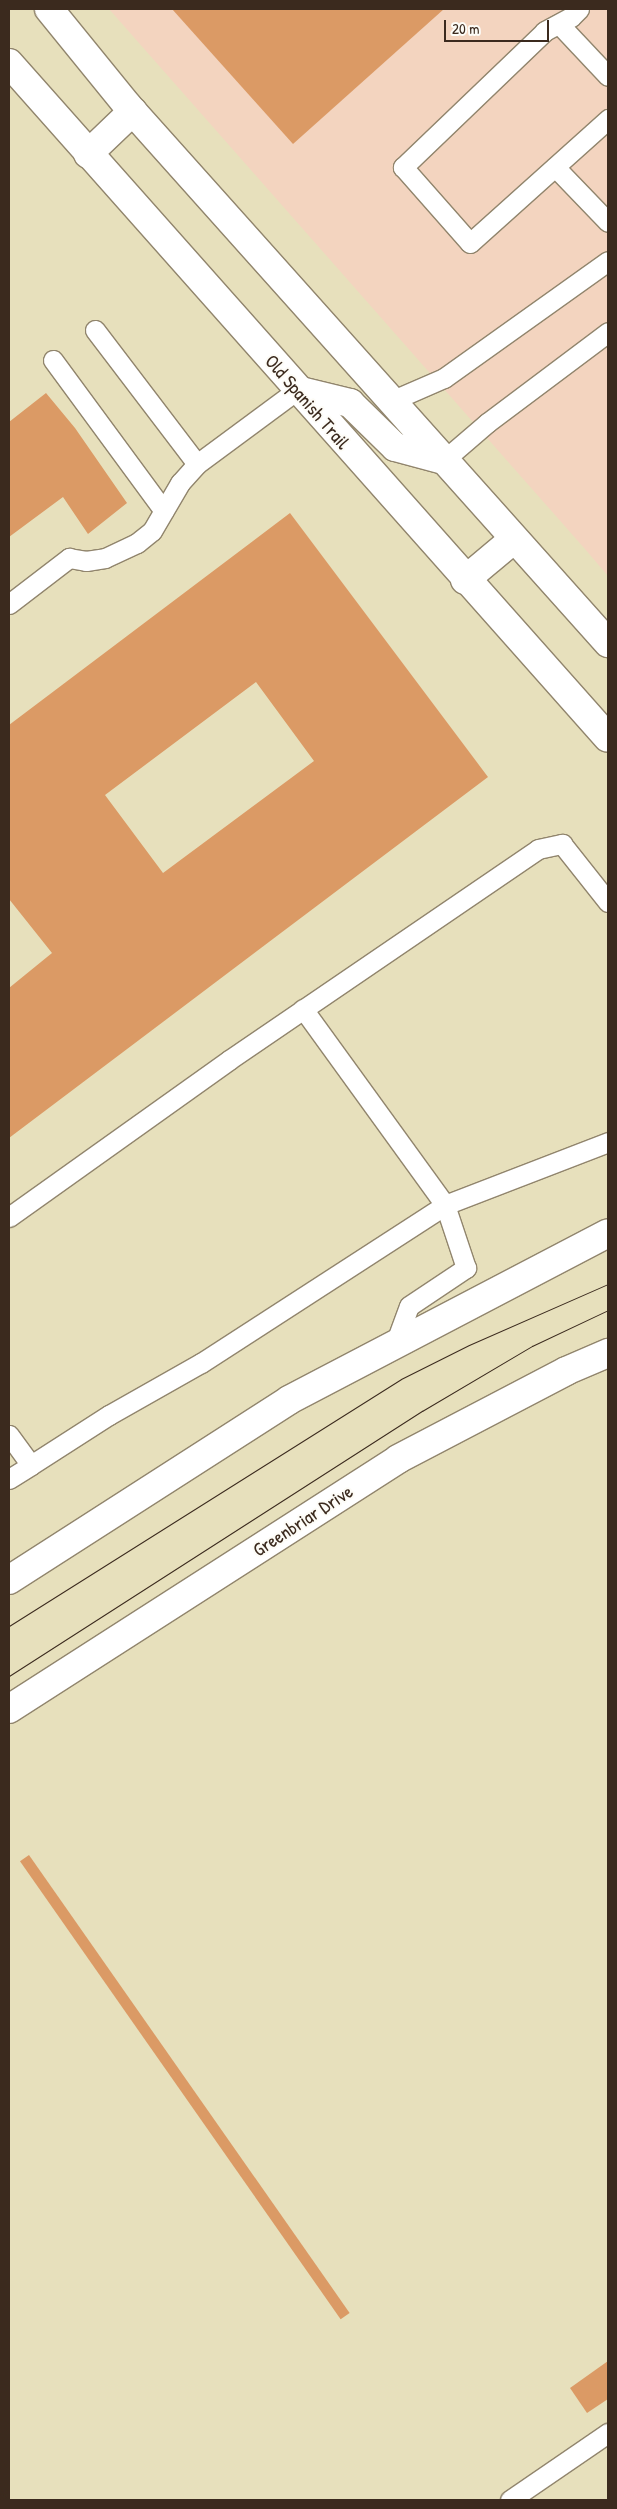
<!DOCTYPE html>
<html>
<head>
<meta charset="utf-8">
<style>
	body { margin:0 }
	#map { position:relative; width:617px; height:2509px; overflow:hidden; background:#e7e0bc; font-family:"Patrick Hand",sans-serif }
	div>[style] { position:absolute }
	.built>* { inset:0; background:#f3d4bf }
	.building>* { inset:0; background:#db9a65; transform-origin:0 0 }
	.roads { filter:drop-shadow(1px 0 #91856d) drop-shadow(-1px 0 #91856d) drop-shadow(0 1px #91856d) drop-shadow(0 -1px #91856d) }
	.lane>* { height:19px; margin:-9.5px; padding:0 9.5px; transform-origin:9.5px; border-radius:9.5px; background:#fff }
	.primary>* { height:28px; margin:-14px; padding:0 14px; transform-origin:14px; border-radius:14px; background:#fff }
	.tram>* { height:1px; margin:-0.5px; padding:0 0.5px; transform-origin:0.5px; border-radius:0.5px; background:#3b2a1e }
	span { translate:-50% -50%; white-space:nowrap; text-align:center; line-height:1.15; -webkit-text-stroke:4px #fdfcf7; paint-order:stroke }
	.street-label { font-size:19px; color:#3b2a1e }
	.frame { position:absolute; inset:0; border:10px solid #3b2a1e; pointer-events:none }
	.scale { position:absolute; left:444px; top:20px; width:105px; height:22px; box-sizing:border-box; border:2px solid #3b2a1e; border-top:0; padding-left:6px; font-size:15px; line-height:18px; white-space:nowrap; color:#3b2a1e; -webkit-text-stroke:4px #fdfcf7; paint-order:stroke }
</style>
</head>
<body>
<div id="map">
	<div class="built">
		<div style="clip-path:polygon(109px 9px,608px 9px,608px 576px,585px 549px)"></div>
	</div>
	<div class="building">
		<div style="clip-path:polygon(172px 9px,444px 9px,293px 144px)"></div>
		<div style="clip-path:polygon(46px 393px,75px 428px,127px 503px,88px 534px,63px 497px,9px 537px,9px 422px)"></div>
		<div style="clip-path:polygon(evenodd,290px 513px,488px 777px,9px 1138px,9px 988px,52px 953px,9px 899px,9px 725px,290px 513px,256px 682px,314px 761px,163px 873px,105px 795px,256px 682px)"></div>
		<div style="left:29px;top:1855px;width:559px;height:11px;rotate:55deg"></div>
		<div style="clip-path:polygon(608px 2361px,608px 2399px,587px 2413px,570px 2388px)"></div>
	</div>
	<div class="roads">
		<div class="lane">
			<div style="left:579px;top:9px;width:11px;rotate:135deg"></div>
			<div style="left:571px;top:17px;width:30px;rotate:152deg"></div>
			<div style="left:545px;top:31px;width:197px;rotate:136.2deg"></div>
			<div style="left:403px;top:167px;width:101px;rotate:48.6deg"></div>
			<div style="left:470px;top:243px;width:186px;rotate:-41.9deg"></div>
			<div style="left:559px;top:24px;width:71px;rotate:46.7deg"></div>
			<div style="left:555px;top:167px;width:76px;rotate:46.1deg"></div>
			<div style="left:95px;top:330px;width:168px;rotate:52.7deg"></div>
			<div style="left:53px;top:360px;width:187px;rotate:53.7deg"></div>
			<div style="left:391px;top:401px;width:58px;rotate:-23.5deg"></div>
			<div style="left:444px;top:378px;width:201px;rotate:-35.5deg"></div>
			<div style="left:444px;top:460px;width:57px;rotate:-40.7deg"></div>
			<div style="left:487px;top:423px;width:151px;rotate:-36.9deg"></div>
			<div style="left:9px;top:604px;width:76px;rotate:-37.5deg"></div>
			<div style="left:69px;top:558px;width:17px;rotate:10deg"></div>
			<div style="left:86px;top:561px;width:19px;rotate:-9deg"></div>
			<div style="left:105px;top:558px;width:35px;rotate:-25deg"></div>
			<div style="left:137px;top:543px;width:19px;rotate:-39deg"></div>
			<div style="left:152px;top:531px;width:56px;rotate:-59.7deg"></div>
			<div style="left:180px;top:483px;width:25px;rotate:-48deg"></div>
			<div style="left:197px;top:464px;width:124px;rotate:-36.5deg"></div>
			<div style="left:9px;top:1217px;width:270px;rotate:-35.5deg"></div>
			<div style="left:229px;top:1060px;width:374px;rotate:-34.3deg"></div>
			<div style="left:538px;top:849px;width:25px;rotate:-12deg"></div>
			<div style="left:562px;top:844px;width:74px;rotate:51.6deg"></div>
			<div style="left:395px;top:1344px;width:40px;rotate:-69.8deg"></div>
			<div style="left:409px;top:1306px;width:69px;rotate:-33.7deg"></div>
			<div style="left:466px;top:1268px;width:66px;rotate:-108.4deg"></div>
			<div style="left:445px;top:1205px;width:175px;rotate:-21.1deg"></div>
			<div style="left:9px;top:1435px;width:37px;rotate:54deg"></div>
			<div style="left:31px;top:1465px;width:93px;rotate:-32.7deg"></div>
			<div style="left:109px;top:1415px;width:106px;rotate:-29.5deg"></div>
			<div style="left:201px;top:1363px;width:291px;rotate:-32.9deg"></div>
			<div style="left:445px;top:1205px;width:242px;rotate:-125.9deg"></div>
			<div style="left:9px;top:1479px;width:26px;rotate:-32deg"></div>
			<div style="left:510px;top:2500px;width:119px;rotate:-34.4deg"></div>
		</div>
		<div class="primary">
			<div style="left:49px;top:9px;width:124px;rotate:50.9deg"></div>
			<div style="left:127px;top:105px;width:722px;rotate:48.2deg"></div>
			<div style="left:9px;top:63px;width:902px;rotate:48.41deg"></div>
			<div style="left:88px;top:154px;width:62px;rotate:-43.7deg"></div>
			<div style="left:297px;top:390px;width:55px;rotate:13.8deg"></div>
			<div style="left:350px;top:403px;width:63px;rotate:44.4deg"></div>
			<div style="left:395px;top:447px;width:51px;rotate:14.9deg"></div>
			<div style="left:465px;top:580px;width:64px;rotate:-39.9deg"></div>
			<div style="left:9px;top:1580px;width:333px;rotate:-32.7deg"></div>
			<div style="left:289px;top:1400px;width:360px;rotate:-27.6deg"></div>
			<div style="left:9px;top:1709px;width:462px;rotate:-32.7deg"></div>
			<div style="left:398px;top:1459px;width:190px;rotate:-27.6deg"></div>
			<div style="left:566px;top:1371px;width:46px;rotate:-23.2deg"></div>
		</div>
	</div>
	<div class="tram">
		<div style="left:9px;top:1626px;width:463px;rotate:-32.2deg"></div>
		<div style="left:401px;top:1379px;width:76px;rotate:-26.6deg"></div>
		<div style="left:469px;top:1345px;width:152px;rotate:-23.7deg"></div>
		<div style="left:9px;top:1676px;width:491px;rotate:-32.7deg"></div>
		<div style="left:422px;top:1411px;width:128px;rotate:-30.6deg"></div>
		<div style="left:532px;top:1346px;width:84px;rotate:-25.3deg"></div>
	</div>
	<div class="street-label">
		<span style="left:307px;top:402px;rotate:49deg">Old Spanish Trail</span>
		<span style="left:303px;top:1521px;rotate:-33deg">Greenbriar Drive</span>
	</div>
	<div class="frame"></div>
	<div class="scale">20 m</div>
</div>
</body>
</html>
